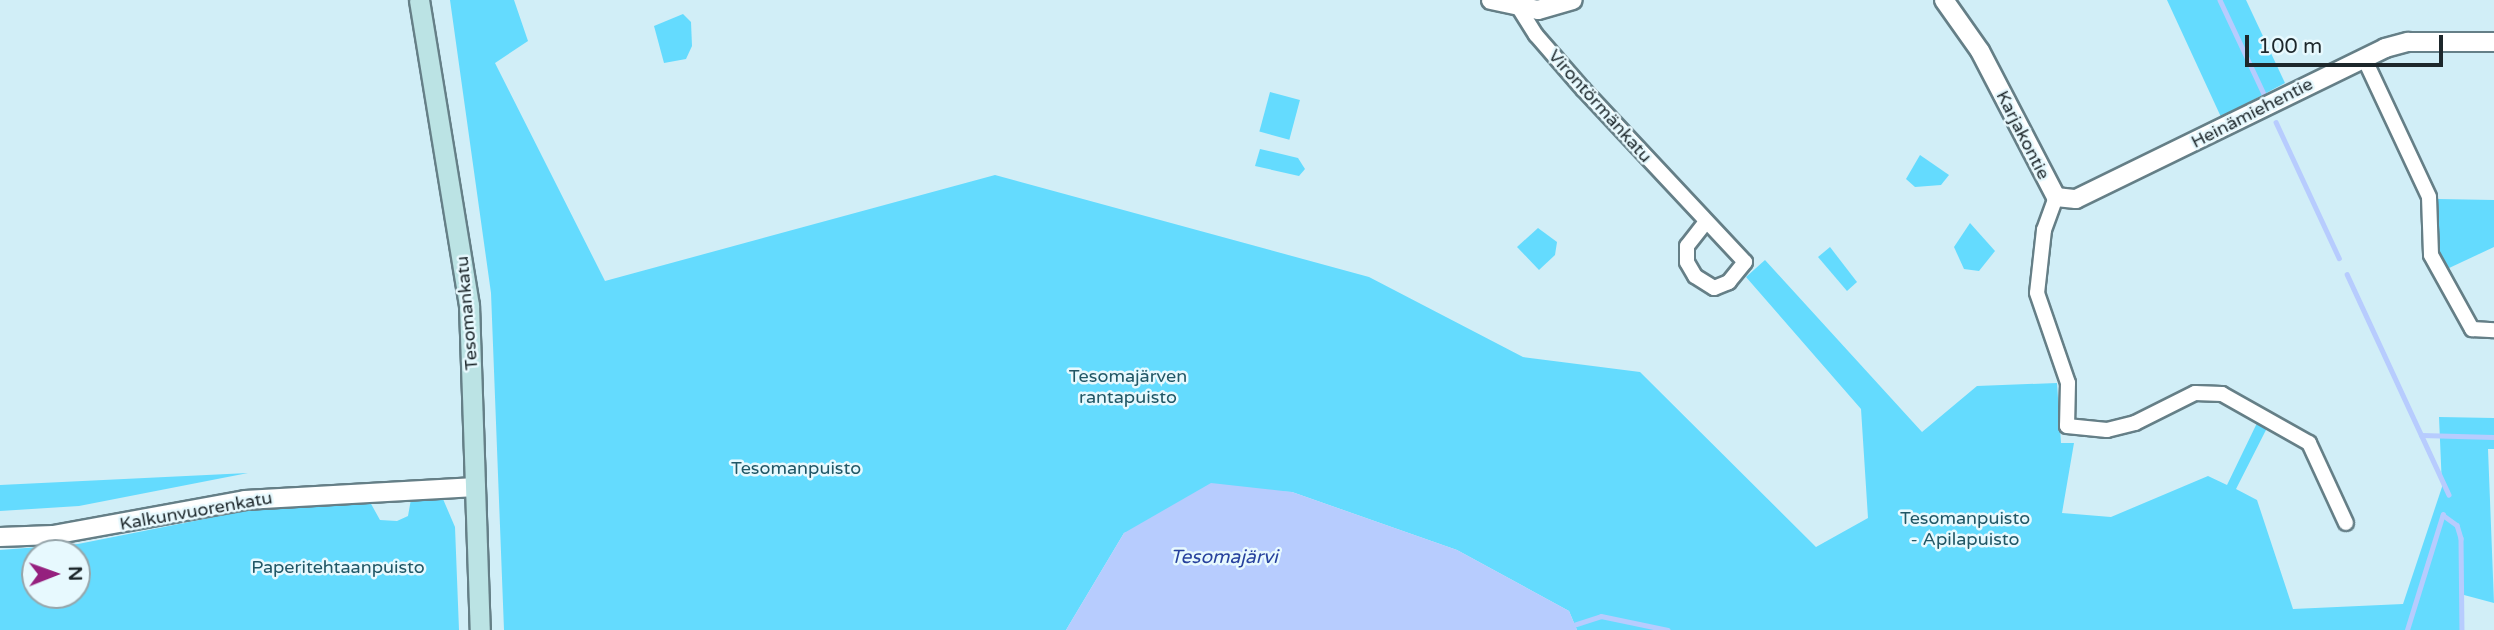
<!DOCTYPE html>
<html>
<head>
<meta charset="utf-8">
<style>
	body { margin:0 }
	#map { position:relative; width:2494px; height:630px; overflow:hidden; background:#d1eef7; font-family:"Varela Round",sans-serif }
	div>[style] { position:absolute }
	.green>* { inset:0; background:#64dbfe; transform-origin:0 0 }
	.water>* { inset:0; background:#b7ccfe }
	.stream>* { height:4.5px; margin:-2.25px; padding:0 2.25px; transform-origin:2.25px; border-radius:2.25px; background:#b7ccfe }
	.roads { filter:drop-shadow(2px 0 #657f87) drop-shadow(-2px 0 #657f87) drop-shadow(0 2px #657f87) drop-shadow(0 -2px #657f87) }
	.minor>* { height:14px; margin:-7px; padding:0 7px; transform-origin:7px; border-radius:7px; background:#fff }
	.tertiary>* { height:18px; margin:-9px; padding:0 9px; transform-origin:9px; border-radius:9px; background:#fff }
	.secondary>* { height:19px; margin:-9.5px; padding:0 9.5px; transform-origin:9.5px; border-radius:9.5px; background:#bbe3e4 }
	span { translate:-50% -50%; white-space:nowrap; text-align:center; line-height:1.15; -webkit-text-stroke:5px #e7f9fe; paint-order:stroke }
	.street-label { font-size:18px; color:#1d272b }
	.park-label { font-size:18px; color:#215766 }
	.water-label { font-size:19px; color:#27429e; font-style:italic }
	.north { position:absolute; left:21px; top:539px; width:70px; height:70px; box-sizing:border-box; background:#e7f9fe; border:2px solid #96a5aa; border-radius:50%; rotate:89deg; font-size:19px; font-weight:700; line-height:28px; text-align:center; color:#1d272b }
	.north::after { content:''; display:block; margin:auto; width:24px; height:32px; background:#95207e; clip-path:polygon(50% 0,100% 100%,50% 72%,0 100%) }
	.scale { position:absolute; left:2245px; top:35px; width:198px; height:32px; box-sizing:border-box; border:4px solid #1d272b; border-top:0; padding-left:9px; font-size:21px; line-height:24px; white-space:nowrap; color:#1d272b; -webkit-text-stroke:5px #e7f9fe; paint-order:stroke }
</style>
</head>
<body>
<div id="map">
	<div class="green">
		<div style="clip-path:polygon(450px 0,514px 0,528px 41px,495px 63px,605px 281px,995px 175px,1369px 277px,1523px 357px,1640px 372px,1816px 547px,1868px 518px,1861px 409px,1746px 277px,1765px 260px,1922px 432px,1977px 386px,2057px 383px,2061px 443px,2074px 443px,2062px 513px,2111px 517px,2208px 476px,2227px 485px,2257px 423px,2267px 428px,2236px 489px,2257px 500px,2293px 609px,2403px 604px,2442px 487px,2439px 417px,2494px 418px,2494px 449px,2488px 449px,2494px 603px,2464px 595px,2462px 630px,1577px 630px,1569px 611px,1457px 550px,1292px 492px,1252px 490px,1124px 533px,1066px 630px,504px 630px,491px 293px)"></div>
		<div style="clip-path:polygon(2167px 0,2246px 0,2285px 83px,2221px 117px)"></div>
		<div style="clip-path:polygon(683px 14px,691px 22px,692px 46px,686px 59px,664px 63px,654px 26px)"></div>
		<div style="left:1270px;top:92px;width:31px;height:41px;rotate:15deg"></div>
		<div style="clip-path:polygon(1260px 149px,1298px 158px,1305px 169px,1299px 176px,1255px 166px)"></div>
		<div style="clip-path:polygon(1920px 155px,1949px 175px,1941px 185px,1915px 187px,1906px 179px)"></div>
		<div style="clip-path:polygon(2438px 199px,2494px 200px,2494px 247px,2447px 269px,2437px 247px)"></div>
		<div style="clip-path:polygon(1970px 223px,1995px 251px,1979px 271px,1964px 269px,1954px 247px)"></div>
		<div style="clip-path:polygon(1538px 228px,1557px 242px,1555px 255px,1539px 270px,1517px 247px)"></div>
		<div style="clip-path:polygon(1830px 247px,1857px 282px,1847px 291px,1818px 257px)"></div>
		<div style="clip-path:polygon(248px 473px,79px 506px,0 511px,0 485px)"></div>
		<div style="clip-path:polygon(evenodd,411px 499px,443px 499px,455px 527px,459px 630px,0 630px,0 550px,78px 544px,265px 507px,370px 502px,380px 520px,397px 521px,408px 516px,411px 499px,35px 553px,77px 553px,77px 595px,35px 595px,35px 553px)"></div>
	</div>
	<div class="water">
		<div style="clip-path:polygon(1211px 483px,1292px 492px,1457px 550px,1569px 611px,1577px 630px,1066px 630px,1124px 533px)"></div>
	</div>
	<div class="stream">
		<div style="left:2220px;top:0;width:104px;rotate:64.9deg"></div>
		<div style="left:2276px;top:122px;width:150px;rotate:65.1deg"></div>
		<div style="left:2347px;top:274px;width:243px;rotate:65.2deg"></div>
		<div style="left:2421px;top:435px;width:73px;rotate:1.6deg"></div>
		<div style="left:2443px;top:515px;width:17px;rotate:36deg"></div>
		<div style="left:2457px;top:525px;width:14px;rotate:73deg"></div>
		<div style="left:2461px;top:538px;width:92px;rotate:89.4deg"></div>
		<div style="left:1574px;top:625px;width:28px;rotate:-18deg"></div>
		<div style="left:1601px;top:616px;width:68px;rotate:11.8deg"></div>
		<div style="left:2407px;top:630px;width:121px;rotate:-72.8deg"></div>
	</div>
	<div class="roads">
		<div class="minor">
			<div style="left:1519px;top:8px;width:32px;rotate:58deg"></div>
			<div style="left:1536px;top:35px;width:72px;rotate:49deg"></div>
			<div style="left:1583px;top:89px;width:237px;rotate:46.9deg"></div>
			<div style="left:1745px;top:262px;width:26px;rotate:129deg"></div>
			<div style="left:1729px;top:282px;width:16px;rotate:158deg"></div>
			<div style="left:1714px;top:288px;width:22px;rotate:-148deg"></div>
			<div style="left:1695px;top:276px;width:16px;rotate:-120deg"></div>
			<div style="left:1687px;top:262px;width:16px;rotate:-90deg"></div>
			<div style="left:1687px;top:246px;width:31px;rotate:-52deg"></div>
			<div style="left:2364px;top:58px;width:153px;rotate:64.9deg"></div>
			<div style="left:2429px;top:197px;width:58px;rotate:88deg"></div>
			<div style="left:2431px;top:255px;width:85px;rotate:61deg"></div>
			<div style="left:2472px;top:329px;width:22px;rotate:3deg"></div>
			<div style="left:2056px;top:197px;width:35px;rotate:110deg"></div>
			<div style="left:2044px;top:230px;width:63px;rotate:96.3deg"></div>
			<div style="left:2037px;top:293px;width:95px;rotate:71deg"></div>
			<div style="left:2068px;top:383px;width:43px;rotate:91.3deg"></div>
			<div style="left:2067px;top:426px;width:40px;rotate:5.7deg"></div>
			<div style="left:2107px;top:430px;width:29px;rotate:-14deg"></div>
			<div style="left:2135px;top:423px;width:67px;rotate:-26.6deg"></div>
			<div style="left:2195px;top:393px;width:27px;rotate:2deg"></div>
			<div style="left:2222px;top:394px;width:100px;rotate:29.4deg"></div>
			<div style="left:2309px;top:443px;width:88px;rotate:65.2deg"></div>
		</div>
		<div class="tertiary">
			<div style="left:1491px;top:0;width:48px;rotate:12deg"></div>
			<div style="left:1538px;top:10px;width:36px;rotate:-16deg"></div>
			<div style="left:1944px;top:0;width:62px;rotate:54.8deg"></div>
			<div style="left:1980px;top:51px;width:165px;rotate:62.5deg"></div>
			<div style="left:2056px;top:197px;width:20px;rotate:6deg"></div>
			<div style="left:2076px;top:199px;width:344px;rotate:-26deg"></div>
			<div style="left:2385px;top:48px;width:24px;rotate:-15deg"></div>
			<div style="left:2408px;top:42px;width:86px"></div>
			<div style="left:0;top:537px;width:53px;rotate:-2.2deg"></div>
			<div style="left:53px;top:535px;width:195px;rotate:-10.3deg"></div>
			<div style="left:245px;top:500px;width:231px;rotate:-3.2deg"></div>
		</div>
		<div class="secondary">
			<div style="left:419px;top:0;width:309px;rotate:80.7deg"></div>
			<div style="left:469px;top:305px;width:325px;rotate:88.1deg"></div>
		</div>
	</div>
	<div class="street-label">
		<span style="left:1600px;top:106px;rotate:48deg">Virontörmänkatu</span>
		<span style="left:2252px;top:113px;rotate:-27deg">Heinämiehentie</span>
		<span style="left:2023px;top:135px;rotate:63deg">Karjakontie</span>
		<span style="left:467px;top:313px;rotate:-95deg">Tesomankatu</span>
		<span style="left:196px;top:511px;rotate:-10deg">Kalkunvuorenkatu</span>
	</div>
	<div class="park-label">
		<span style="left:1128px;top:387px">Tesomajärven<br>rantapuisto</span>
		<span style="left:796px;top:468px">Tesomanpuisto</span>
		<span style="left:1965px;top:529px">Tesomanpuisto<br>- Apilapuisto</span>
		<span style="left:338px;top:567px">Paperitehtaanpuisto</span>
	</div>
	<div class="water-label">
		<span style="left:1224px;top:558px">Tesomajärvi</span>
	</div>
	<div class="north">N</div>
	<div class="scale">100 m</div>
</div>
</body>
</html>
